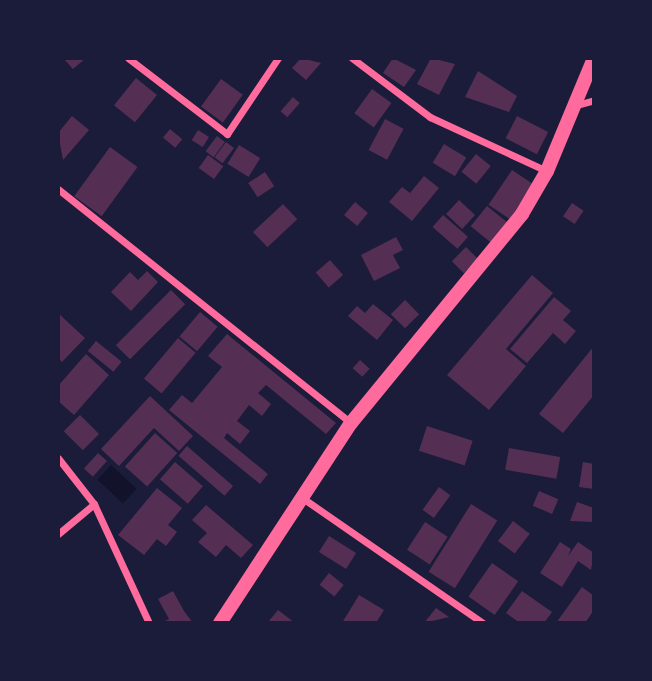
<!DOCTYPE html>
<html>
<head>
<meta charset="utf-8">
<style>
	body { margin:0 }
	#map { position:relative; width:652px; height:681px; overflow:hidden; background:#1b1b3a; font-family:Inter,sans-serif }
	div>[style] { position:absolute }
	.water>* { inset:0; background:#12122b; transform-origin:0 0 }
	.building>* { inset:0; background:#542f53; transform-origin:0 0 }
	.minor>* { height:7px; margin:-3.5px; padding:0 3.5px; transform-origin:3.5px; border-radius:3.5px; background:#ff6b9d }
	.primary>* { height:14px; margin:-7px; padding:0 7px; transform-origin:7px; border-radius:7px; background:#ff6b9d }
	span { translate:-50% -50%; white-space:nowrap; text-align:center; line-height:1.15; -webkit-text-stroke:5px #1b1b3a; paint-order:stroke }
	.frame { position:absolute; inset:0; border:60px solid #1b1b3a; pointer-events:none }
</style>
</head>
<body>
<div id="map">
	<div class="water">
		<div style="left:111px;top:465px;width:35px;height:20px;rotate:43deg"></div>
	</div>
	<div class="building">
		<div style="clip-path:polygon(63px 58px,86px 58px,73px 69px)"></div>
		<div style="clip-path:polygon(301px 58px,321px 63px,306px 80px,292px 68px)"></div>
		<div style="clip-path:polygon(393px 58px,416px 70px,404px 87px,383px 73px)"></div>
		<div style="clip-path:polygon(431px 58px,455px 64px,439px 95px,417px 84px)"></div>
		<div style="clip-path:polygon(478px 71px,517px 96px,509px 112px,465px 97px)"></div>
		<div style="left:136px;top:78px;width:27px;height:35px;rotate:39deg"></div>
		<div style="left:221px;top:79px;width:27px;height:34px;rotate:36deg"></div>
		<div style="left:372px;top:89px;width:24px;height:30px;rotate:36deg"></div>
		<div style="left:293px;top:97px;width:9px;height:19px;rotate:41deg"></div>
		<div style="clip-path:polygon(72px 116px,89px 130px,63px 160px,58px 133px)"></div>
		<div style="left:517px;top:116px;width:35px;height:25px;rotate:27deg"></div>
		<div style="left:385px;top:119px;width:21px;height:35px;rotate:28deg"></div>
		<div style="left:170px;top:129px;width:16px;height:11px;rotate:40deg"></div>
		<div style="left:198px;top:130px;width:13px;height:12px;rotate:32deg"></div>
		<div style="left:217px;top:136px;width:10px;height:19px;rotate:37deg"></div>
		<div style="left:226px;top:142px;width:10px;height:19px;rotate:37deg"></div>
		<div style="left:444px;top:144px;width:26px;height:22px;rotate:31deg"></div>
		<div style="left:239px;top:145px;width:25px;height:22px;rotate:32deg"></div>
		<div style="left:110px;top:147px;width:34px;height:61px;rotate:36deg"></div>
		<div style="left:476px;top:154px;width:19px;height:23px;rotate:39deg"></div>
		<div style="left:208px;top:155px;width:19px;height:16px;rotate:36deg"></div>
		<div style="left:512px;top:170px;width:27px;height:42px;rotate:34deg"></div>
		<div style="left:265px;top:172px;width:17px;height:20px;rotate:57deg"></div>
		<div style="clip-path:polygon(424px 176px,439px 188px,412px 221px,389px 202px,402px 187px,410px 193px)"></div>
		<div style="left:459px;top:200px;width:22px;height:19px;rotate:43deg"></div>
		<div style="left:355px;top:202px;width:17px;height:17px;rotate:40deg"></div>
		<div style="left:572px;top:203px;width:14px;height:16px;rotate:34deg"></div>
		<div style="left:283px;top:204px;width:21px;height:41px;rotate:47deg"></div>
		<div style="left:487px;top:206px;width:28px;height:26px;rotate:39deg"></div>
		<div style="left:443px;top:215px;width:33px;height:16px;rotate:41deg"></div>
		<div style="clip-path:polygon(396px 237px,403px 250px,393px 255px,400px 268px,374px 281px,361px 255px)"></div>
		<div style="left:466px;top:247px;width:17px;height:20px;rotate:45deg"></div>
		<div style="left:330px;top:260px;width:20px;height:19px;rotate:49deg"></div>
		<div style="clip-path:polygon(147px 271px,158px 282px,131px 311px,111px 292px,130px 272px,138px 280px)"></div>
		<div style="clip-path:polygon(532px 275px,553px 293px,506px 349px,526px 366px,489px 410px,447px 375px)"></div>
		<div style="left:171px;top:290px;width:20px;height:78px;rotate:45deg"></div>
		<div style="clip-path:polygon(554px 297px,571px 311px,563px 320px,576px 331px,565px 344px,553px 333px,527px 363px,510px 349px)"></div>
		<div style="left:405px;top:300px;width:20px;height:20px;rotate:45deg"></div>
		<div style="clip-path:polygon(373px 304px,393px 320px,377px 340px,348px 316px,357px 306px,365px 313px)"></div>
		<div style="left:200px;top:312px;width:23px;height:32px;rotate:40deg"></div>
		<div style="clip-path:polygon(58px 313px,85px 338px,62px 362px,58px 358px)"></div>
		<div style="clip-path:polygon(227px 334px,336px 423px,326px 434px,266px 385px,258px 393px,271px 404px,262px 416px,249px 405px,237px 421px,250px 431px,240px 444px,227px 433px,224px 438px,268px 474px,260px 484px,169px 410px,182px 395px,192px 403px,222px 367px,208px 356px)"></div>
		<div style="left:178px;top:338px;width:23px;height:53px;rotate:40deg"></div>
		<div style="left:96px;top:341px;width:33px;height:13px;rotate:39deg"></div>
		<div style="clip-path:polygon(594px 346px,594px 395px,563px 433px,539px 414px)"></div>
		<div style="clip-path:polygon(86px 354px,109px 375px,74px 415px,58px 401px,58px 386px)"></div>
		<div style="left:360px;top:360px;width:13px;height:11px;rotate:42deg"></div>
		<div style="clip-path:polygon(150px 396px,193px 436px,179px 451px,154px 428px,119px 466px,101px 449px)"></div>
		<div style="left:80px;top:415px;width:27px;height:23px;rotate:45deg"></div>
		<div style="left:427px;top:426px;width:48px;height:26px;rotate:18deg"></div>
		<div style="left:155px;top:433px;width:30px;height:45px;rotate:42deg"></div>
		<div style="left:187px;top:446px;width:61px;height:13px;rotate:41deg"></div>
		<div style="left:509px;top:448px;width:52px;height:22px;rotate:10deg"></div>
		<div style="left:98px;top:453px;width:12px;height:21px;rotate:42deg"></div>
		<div style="left:175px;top:462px;width:37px;height:23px;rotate:41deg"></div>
		<div style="clip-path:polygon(583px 462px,594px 464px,594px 489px,579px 487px)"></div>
		<div style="left:439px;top:487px;width:14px;height:28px;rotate:36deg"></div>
		<div style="clip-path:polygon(157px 488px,182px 508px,168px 525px,177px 532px,166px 546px,157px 539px,144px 555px,118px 535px)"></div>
		<div style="left:539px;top:491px;width:21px;height:16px;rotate:23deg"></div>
		<div style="clip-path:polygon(577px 502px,594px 508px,594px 522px,570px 521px)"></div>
		<div style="left:471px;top:504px;width:31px;height:80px;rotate:32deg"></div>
		<div style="clip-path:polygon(206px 505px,253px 545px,241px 558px,226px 545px,216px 557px,198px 542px,207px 533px,192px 520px)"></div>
		<div style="left:513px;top:521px;width:21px;height:25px;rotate:37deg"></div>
		<div style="left:425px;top:522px;width:27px;height:33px;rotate:33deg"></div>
		<div style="left:329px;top:536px;width:32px;height:19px;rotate:32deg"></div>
		<div style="clip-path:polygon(560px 542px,571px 549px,568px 556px,578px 542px,594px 553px,591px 570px,578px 561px,562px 587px,540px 573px)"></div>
		<div style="left:492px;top:563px;width:32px;height:41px;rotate:35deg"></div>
		<div style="left:329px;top:573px;width:19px;height:15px;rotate:39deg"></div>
		<div style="clip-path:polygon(582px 587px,594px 596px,594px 610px,585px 623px,556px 623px)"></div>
		<div style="clip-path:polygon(173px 591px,184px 611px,193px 623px,161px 623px,169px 619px,158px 599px)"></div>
		<div style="clip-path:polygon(522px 591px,552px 612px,544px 623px,520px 623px,506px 613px)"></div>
		<div style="clip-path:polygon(359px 595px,384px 610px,376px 623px,342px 623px)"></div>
		<div style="clip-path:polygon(436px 608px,449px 617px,424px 623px)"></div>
		<div style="clip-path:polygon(278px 610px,295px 623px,269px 621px)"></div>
	</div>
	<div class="minor">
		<div style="left:128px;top:58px;width:125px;rotate:37.5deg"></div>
		<div style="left:227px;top:134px;width:92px;rotate:-56.1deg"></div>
		<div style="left:352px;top:58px;width:98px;rotate:37.1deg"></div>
		<div style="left:430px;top:117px;width:129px;rotate:24.8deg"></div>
		<div style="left:577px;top:105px;width:18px;rotate:-16deg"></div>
		<div style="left:58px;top:189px;width:375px;rotate:38.6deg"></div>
		<div style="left:58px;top:458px;width:58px;rotate:52deg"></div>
		<div style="left:94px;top:504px;width:131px;rotate:65.2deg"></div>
		<div style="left:301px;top:497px;width:221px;rotate:34.7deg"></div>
		<div style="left:58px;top:534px;width:47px;rotate:-39.8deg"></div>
	</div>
	<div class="primary">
		<div style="left:220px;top:623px;width:239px;rotate:-56.8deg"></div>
		<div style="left:351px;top:423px;width:270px;rotate:-50.7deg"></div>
		<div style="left:522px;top:214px;width:50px;rotate:-59.8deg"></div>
		<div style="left:547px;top:171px;width:122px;rotate:-67.4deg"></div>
	</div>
	<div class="frame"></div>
</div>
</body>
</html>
